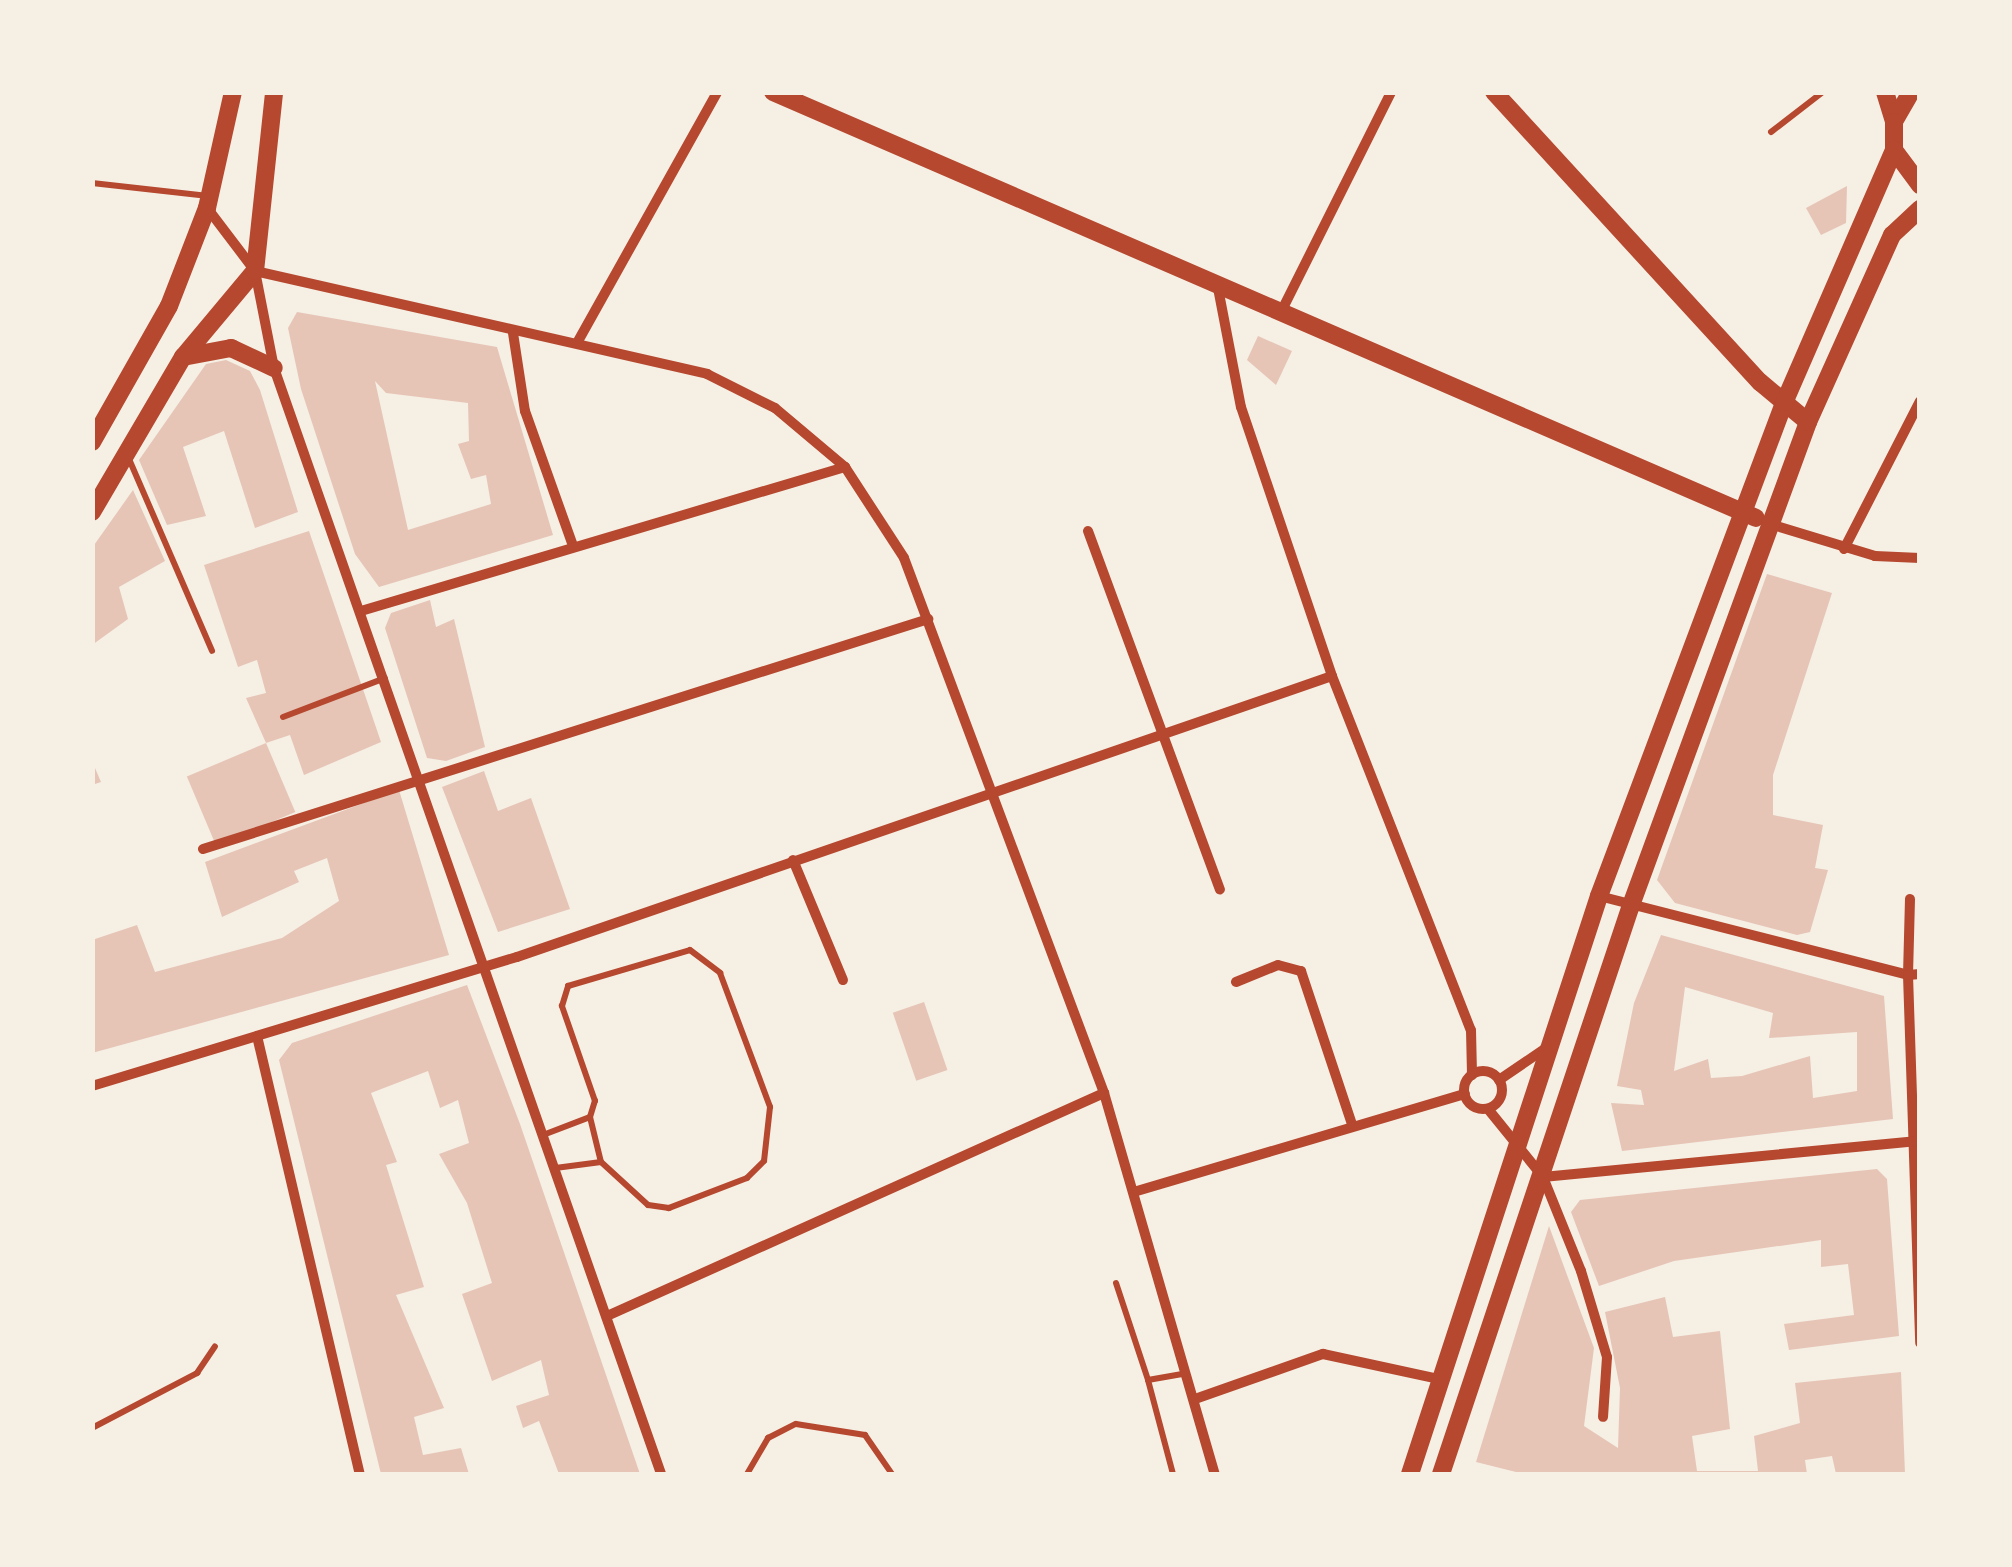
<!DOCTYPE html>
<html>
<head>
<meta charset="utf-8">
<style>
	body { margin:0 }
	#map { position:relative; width:2012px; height:1567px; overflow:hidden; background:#f6efe4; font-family:"Roboto Condensed",sans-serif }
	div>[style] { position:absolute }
	.building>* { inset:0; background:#e6c5b7; transform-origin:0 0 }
	.service>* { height:6px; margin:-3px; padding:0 3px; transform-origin:3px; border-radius:3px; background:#b5482f }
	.minor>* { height:10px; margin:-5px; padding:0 5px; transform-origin:5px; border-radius:5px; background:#b5482f }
	.minor>.ring { margin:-5px; padding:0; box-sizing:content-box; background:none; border:10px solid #b5482f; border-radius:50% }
	.tertiary>* { height:18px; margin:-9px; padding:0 9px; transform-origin:9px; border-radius:9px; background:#b5482f }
	.secondary>* { height:18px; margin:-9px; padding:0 9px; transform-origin:9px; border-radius:9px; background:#b5482f }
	span { translate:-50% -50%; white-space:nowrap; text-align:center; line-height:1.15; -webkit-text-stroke:8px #f6efe4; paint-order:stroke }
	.frame { position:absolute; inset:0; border:95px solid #f6efe4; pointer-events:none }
</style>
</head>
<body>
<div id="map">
	<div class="building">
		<div style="clip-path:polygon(1847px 186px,1846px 223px,1821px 235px,1806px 208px)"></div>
		<div style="clip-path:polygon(evenodd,297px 312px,497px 347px,553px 535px,379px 587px,355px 554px,301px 389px,288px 328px,297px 312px,375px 381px,386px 393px,468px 403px,469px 441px,458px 444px,471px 479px,486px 475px,491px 504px,408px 530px,375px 381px)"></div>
		<div style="clip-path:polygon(1258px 336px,1292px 351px,1276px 385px,1247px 360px)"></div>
		<div style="clip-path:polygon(226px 360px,250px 371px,260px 390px,298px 512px,255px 528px,224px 431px,183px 447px,206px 516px,167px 525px,139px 460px,206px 364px)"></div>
		<div style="clip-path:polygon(133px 490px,165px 561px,119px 587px,128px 619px,92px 645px,92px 548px)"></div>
		<div style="clip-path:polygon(309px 531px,381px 742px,304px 775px,290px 735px,266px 743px,246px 698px,266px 693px,257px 660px,238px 667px,204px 565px)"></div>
		<div style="clip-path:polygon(1767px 574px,1832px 593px,1773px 775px,1773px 815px,1823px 825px,1815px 868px,1828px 870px,1810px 932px,1797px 935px,1675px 903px,1657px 880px)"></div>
		<div style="clip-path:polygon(430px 600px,436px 627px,454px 619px,485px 747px,446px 761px,427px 758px,385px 628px,391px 613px)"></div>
		<div style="left:266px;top:743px;width:75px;height:86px;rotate:67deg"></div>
		<div style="clip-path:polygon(92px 761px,101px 782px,92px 785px)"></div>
		<div style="clip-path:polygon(484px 771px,498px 811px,531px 798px,570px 909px,498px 932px,442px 787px)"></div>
		<div style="clip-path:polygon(399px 790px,449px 955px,92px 1053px,92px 940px,137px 925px,155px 972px,282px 938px,339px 901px,327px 858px,294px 871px,299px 882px,222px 917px,205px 862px)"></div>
		<div style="clip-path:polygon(evenodd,1661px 935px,1884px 996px,1893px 1119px,1622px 1151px,1611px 1103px,1644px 1105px,1641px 1090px,1617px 1086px,1634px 1003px,1661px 935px,1685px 987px,1773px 1013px,1769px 1038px,1857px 1032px,1857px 1091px,1813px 1098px,1810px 1056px,1742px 1076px,1711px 1078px,1708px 1059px,1674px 1071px,1685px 987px)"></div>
		<div style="clip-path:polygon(467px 985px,520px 1124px,640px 1474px,559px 1474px,539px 1421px,523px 1428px,516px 1406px,549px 1395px,541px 1360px,492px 1381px,462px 1294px,492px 1283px,467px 1203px,439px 1154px,469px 1143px,458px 1100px,440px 1108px,428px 1071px,371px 1093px,397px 1162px,386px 1165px,424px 1287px,396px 1295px,444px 1408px,414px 1417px,423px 1455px,461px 1448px,469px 1474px,381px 1474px,279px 1060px,292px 1043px)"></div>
		<div style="left:924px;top:1002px;width:72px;height:33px;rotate:71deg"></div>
		<div style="clip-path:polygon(1877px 1169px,1887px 1179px,1899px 1336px,1789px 1350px,1784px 1324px,1854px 1315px,1848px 1264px,1821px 1267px,1821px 1240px,1674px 1261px,1599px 1286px,1571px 1212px,1580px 1200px)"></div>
		<div style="clip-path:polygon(1549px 1226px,1594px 1348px,1584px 1426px,1618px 1448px,1620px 1388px,1605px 1312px,1665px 1297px,1673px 1337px,1720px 1331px,1730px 1429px,1692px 1436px,1697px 1471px,1758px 1471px,1754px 1436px,1800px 1423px,1795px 1383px,1901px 1372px,1905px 1474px,1836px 1474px,1832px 1456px,1805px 1460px,1807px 1474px,1524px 1474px,1476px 1462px)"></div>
	</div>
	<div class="service">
		<div style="left:1771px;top:132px;width:66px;rotate:-37.6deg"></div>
		<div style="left:92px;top:183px;width:117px;rotate:6.4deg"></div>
		<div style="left:129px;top:459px;width:209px;rotate:66.6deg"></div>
		<div style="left:283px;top:717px;width:109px;rotate:-20.9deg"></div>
		<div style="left:590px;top:1117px;width:46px;rotate:76.3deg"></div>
		<div style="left:543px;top:1135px;width:50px;rotate:-21deg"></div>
		<div style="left:590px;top:1117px;width:17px;rotate:-73deg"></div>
		<div style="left:595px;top:1101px;width:101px;rotate:-109.2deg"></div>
		<div style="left:562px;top:1006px;width:21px;rotate:-73deg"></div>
		<div style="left:568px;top:986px;width:127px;rotate:-16.4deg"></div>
		<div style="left:690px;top:950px;width:38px;rotate:37deg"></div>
		<div style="left:720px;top:973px;width:143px;rotate:69.5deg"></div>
		<div style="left:770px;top:1107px;width:54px;rotate:96.3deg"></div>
		<div style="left:764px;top:1161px;width:24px;rotate:135deg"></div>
		<div style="left:747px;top:1178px;width:84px;rotate:159deg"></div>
		<div style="left:669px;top:1208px;width:21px;rotate:-172deg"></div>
		<div style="left:648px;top:1205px;width:64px;rotate:-137.5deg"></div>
		<div style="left:601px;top:1162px;width:46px;rotate:172.6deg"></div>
		<div style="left:1116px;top:1283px;width:102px;rotate:71.7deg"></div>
		<div style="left:92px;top:1428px;width:119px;rotate:-27.6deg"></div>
		<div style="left:197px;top:1373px;width:32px;rotate:-56deg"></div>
		<div style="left:747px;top:1474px;width:42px;rotate:-59.7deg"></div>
		<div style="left:768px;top:1438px;width:31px;rotate:-27deg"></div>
		<div style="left:796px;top:1424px;width:70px;rotate:9.1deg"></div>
		<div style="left:865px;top:1435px;width:47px;rotate:55.3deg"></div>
		<div style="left:1173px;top:1474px;width:97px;rotate:-104.9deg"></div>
		<div style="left:1148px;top:1380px;width:39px;rotate:-10deg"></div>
	</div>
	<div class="minor">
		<div style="left:208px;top:209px;width:78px;rotate:52.8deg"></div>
		<div style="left:255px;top:271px;width:99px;rotate:78.9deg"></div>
		<div style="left:274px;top:368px;width:1172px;rotate:70.71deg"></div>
		<div style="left:255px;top:271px;width:464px;rotate:12.8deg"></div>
		<div style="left:707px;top:374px;width:76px;rotate:26.6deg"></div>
		<div style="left:775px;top:408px;width:92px;rotate:40.1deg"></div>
		<div style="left:845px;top:467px;width:108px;rotate:57deg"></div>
		<div style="left:904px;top:558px;width:571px;rotate:69.5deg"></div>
		<div style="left:1104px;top:1093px;width:397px;rotate:73.8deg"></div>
		<div style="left:1218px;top:288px;width:121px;rotate:79.1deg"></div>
		<div style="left:1241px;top:407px;width:284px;rotate:71.3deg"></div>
		<div style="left:1332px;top:676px;width:380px;rotate:68.6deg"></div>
		<div style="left:1471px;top:1030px;width:45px;rotate:88.7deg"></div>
		<div style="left:1280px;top:314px;width:248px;rotate:-63.4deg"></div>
		<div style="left:513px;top:333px;width:79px;rotate:81.3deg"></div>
		<div style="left:525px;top:411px;width:143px;rotate:70.4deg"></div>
		<div style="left:577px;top:343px;width:287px;rotate:-60.8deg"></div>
		<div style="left:1770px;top:524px;width:110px;rotate:16.9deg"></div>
		<div style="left:1875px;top:556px;width:45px;rotate:2.5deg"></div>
		<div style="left:1088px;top:531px;width:382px;rotate:69.8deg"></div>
		<div style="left:1844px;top:549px;width:166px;rotate:-62.8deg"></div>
		<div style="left:361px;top:611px;width:505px;rotate:-16.57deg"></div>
		<div style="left:203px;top:849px;width:761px;rotate:-17.6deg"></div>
		<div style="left:793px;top:860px;width:130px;rotate:67.4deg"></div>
		<div style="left:1599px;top:896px;width:319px;rotate:14.3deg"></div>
		<div style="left:1908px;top:975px;width:368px;rotate:88.1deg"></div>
		<div style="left:1910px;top:899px;width:76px;rotate:91.5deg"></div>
		<div style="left:1908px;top:975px;width:12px;rotate:-5deg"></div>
		<div style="left:1236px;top:982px;width:45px;rotate:-22deg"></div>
		<div style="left:1278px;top:965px;width:24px;rotate:15deg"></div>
		<div style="left:1301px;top:971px;width:161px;rotate:71.6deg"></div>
		<div style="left:257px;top:1036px;width:450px;rotate:76.8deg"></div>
		<div class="ring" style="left:1464px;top:1071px;width:28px;height:28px"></div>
		<div style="left:1499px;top:1080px;width:57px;rotate:-34.2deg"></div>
		<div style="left:92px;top:1086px;width:444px;rotate:-16.9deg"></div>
		<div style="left:517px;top:957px;width:862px;rotate:-19.02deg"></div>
		<div style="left:1488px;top:1109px;width:87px;rotate:51deg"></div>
		<div style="left:1543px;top:1177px;width:101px;rotate:68deg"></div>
		<div style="left:1581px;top:1271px;width:90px;rotate:73.2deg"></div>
		<div style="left:1607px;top:1357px;width:60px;rotate:93.8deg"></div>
		<div style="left:1543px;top:1177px;width:379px;rotate:-5.5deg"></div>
		<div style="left:1137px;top:1191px;width:342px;rotate:-16.5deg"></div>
		<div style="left:607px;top:1316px;width:545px;rotate:-24.17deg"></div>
		<div style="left:1195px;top:1399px;width:136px;rotate:-19.4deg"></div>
		<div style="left:1323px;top:1354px;width:119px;rotate:12.2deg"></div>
	</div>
	<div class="tertiary">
		<div style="left:183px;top:357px;width:49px;rotate:-10.6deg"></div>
		<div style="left:231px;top:348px;width:47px;rotate:24.9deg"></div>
		<div style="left:92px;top:442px;width:156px;rotate:-60.5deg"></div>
		<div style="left:169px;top:306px;width:105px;rotate:-68.8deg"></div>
		<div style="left:207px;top:208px;width:119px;rotate:-77.4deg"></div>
		<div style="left:92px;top:512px;width:180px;rotate:-59.6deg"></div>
		<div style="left:183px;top:357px;width:112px;rotate:-50.1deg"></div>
		<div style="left:255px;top:271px;width:180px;rotate:-83.9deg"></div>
	</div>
	<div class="secondary">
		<div style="left:773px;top:92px;width:1071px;rotate:23.43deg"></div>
		<div style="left:1494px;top:92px;width:394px;rotate:47.5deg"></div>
		<div style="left:1760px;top:382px;width:62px;rotate:39.8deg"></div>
		<div style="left:1885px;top:92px;width:31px;rotate:73deg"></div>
		<div style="left:1911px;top:92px;width:34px;rotate:120deg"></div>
		<div style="left:1894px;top:122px;width:28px;rotate:90deg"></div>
		<div style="left:1894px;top:150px;width:44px;rotate:53.4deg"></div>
		<div style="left:1410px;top:1474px;width:608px;rotate:-71.89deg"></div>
		<div style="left:1599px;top:896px;width:527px;rotate:-69.43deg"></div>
		<div style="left:1784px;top:403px;width:276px;rotate:-66.5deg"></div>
		<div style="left:1441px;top:1474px;width:597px;rotate:-71.53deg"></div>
		<div style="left:1630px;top:908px;width:518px;rotate:-69.88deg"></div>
		<div style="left:1808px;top:422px;width:205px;rotate:-65.8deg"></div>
		<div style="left:1892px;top:235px;width:38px;rotate:-43deg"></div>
	</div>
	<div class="frame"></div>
</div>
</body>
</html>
